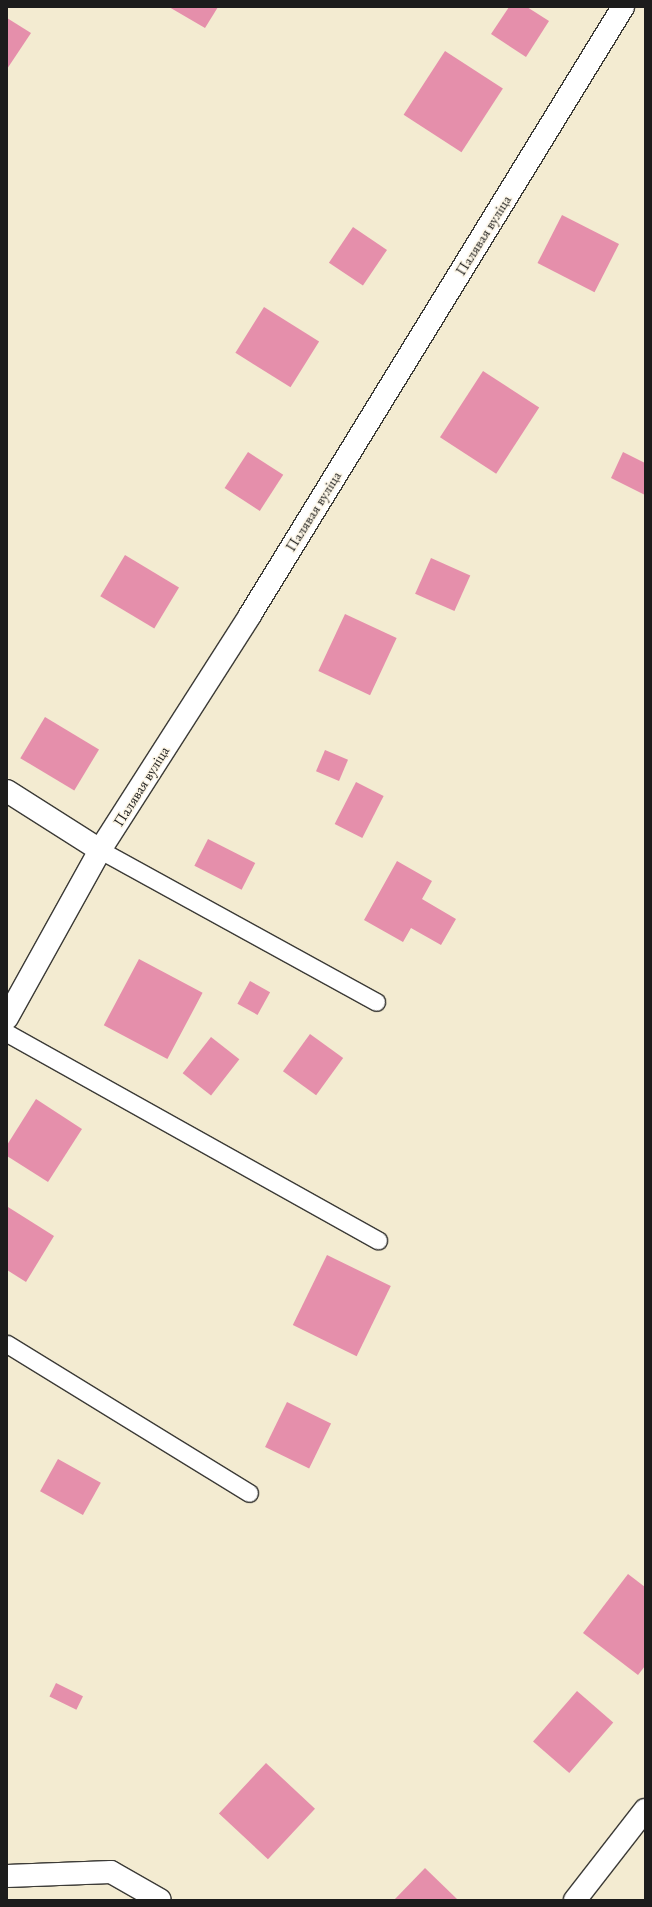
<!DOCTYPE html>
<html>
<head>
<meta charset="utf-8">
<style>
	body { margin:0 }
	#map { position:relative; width:652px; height:1907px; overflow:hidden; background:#f3ebd1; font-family:"EB Garamond",serif }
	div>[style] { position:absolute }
	.building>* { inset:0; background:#e58fab; transform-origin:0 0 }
	.roads { filter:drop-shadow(1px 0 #3c3b37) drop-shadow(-1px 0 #3c3b37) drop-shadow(0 1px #3c3b37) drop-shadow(0 -1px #3c3b37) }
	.lane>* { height:17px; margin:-8.5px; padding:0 8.5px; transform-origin:8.5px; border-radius:8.5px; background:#fff }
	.street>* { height:22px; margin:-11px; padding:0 11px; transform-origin:11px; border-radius:11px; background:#fff }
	span { translate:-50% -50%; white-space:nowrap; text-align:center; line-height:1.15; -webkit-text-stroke:3px #fcf5e5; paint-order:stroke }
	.street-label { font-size:15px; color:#1c1c1c }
	.frame { position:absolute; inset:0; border:8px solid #1c1c1c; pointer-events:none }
</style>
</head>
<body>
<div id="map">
	<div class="building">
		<div style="clip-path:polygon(169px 7px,218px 7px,205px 28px)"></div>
		<div style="clip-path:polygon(509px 7px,527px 7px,549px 21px,526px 57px,491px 34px)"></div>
		<div style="clip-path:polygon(7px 18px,31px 33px,7px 69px)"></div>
		<div style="left:445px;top:51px;width:69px;height:76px;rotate:33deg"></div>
		<div style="left:562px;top:215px;width:64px;height:54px;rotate:27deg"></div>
		<div style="left:353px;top:227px;width:41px;height:43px;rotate:34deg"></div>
		<div style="left:264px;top:307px;width:65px;height:54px;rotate:32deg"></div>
		<div style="left:483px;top:371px;width:67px;height:79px;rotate:33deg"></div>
		<div style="left:248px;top:452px;width:42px;height:43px;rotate:33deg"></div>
		<div style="clip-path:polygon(623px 452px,645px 463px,645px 495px,611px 478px)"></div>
		<div style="left:125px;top:555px;width:63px;height:48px;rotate:31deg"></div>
		<div style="left:431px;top:558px;width:43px;height:39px;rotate:24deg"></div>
		<div style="left:345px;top:614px;width:57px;height:63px;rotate:25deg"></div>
		<div style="left:45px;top:717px;width:63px;height:48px;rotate:31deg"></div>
		<div style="left:325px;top:750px;width:25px;height:23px;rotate:23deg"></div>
		<div style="left:356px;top:782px;width:31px;height:47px;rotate:27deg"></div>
		<div style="left:208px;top:839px;width:53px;height:30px;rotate:27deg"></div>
		<div style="clip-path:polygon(397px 861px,432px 881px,422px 899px,456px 919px,441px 945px,411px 928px,403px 942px,364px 920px)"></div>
		<div style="left:139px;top:959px;width:72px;height:75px;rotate:28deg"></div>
		<div style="left:250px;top:981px;width:23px;height:26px;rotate:29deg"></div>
		<div style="left:310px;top:1034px;width:41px;height:46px;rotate:36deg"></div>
		<div style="left:211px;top:1037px;width:36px;height:46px;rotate:38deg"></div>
		<div style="clip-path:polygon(36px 1099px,82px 1129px,48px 1182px,7px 1156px,7px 1145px)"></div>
		<div style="clip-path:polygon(8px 1207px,54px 1236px,26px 1282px,7px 1270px)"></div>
		<div style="left:327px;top:1255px;width:71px;height:78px;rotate:26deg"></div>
		<div style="left:287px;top:1402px;width:49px;height:50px;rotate:26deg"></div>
		<div style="left:58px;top:1459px;width:49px;height:37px;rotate:29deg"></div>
		<div style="clip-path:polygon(628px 1574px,645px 1587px,645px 1666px,638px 1675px,583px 1633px)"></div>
		<div style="left:56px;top:1683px;width:30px;height:15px;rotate:26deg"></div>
		<div style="left:577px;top:1691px;width:48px;height:67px;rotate:41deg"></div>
		<div style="left:266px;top:1763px;width:67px;height:69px;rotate:43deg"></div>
		<div style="clip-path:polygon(425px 1868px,458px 1900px,394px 1900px)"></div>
	</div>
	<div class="roads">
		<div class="lane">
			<div style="left:100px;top:850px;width:315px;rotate:28.8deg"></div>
			<div style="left:7px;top:1033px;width:425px;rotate:29.2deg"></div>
			<div style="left:7px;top:1344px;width:284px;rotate:31.6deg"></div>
		</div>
		<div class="street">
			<div style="left:7px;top:791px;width:110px;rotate:32.4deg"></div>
			<div style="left:7px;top:1018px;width:192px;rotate:-61deg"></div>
			<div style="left:100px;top:850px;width:279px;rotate:-57.4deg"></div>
			<div style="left:250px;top:615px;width:713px;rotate:-58.47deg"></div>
			<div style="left:7px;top:1876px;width:104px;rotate:-2.2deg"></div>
			<div style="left:111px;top:1872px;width:56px;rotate:29.7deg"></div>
			<div style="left:575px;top:1900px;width:114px;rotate:-52.1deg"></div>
		</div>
	</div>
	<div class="street-label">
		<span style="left:483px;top:235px;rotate:-58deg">Палявая вуліца</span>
		<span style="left:313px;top:511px;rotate:-58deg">Палявая вуліца</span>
		<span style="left:141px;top:786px;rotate:-58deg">Палявая вуліца</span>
	</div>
	<div class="frame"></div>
</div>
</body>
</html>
